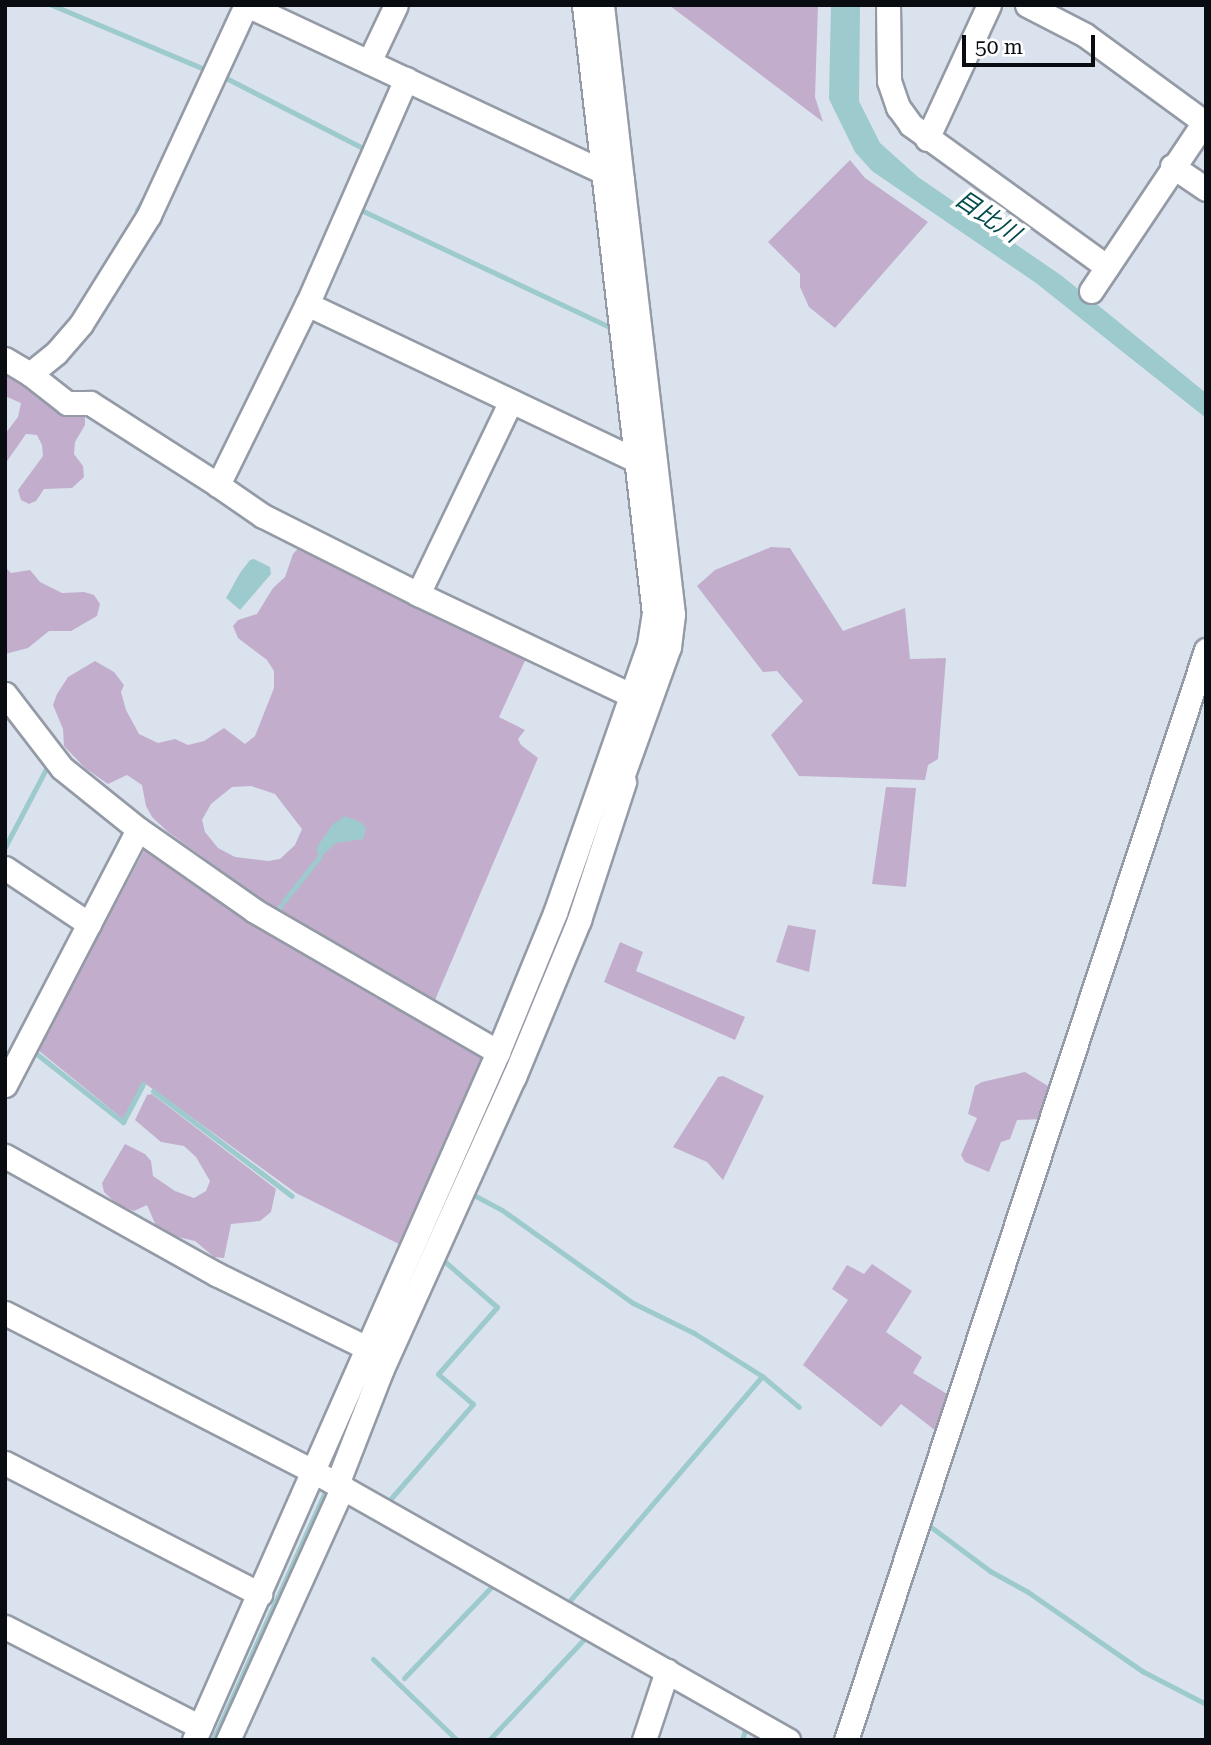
<!DOCTYPE html>
<html>
<head>
<meta charset="utf-8">
<style>
	body { margin:0 }
	#map { position:relative; width:1211px; height:1745px; overflow:hidden; background:#dae2ee; font-family:"Roboto Serif","Noto Sans JP",serif }
	div>[style] { position:absolute }
	.green>* { inset:0; background:#c2aecc }
	.water>* { inset:0; background:#9dcacc }
	.stream>* { height:5px; margin:-2.5px; padding:0 2.5px; transform-origin:2.5px; border-radius:2.5px; background:#9dcacc }
	.roads { filter:drop-shadow(2px 0 #949ba6) drop-shadow(-2px 0 #949ba6) drop-shadow(0 2px #949ba6) drop-shadow(0 -2px #949ba6) }
	.minor>* { height:23px; margin:-11.5px; padding:0 11.5px; transform-origin:11.5px; border-radius:11.5px; background:#fff }
	span { translate:-50% -50%; white-space:nowrap; text-align:center; line-height:1.15; -webkit-text-stroke:7px #fff; paint-order:stroke }
	.water-label { font-size:24px; color:#024a4c; font-style:italic }
	.frame { position:absolute; inset:0; border:7px solid #090c10; pointer-events:none }
	.scale { position:absolute; left:962px; top:35px; width:133px; height:32px; box-sizing:border-box; border:4px solid #090c10; border-top:0; padding-left:9px; font-size:21px; line-height:24px; white-space:nowrap; color:#090c10; -webkit-text-stroke:5px #fff; paint-order:stroke }
</style>
</head>
<body>
<div id="map">
	<div class="green">
		<div style="clip-path:polygon(669px 5px,818px 5px,815px 97px,823px 122px)"></div>
		<div style="clip-path:polygon(850px 160px,865px 178px,928px 222px,835px 328px,809px 307px,800px 287px,800px 274px,768px 242px)"></div>
		<div style="clip-path:polygon(5px 371px,85px 413px,85px 425px,75px 442px,74px 454px,83px 466px,84px 477px,72px 488px,44px 489px,36px 501px,29px 504px,21px 500px,18px 490px,43px 456px,42px 445px,37px 435px,26px 434px,5px 464px,5px 434px,18px 417px,21px 403px,5px 396px)"></div>
		<div style="clip-path:polygon(evenodd,302px 544px,529px 652px,499px 717px,525px 730px,518px 739px,521px 745px,538px 758px,435px 1000px,265px 902px,168px 832px,152px 817px,146px 806px,142px 785px,127px 775px,108px 784px,85px 768px,64px 746px,63px 729px,53px 705px,57px 694px,68px 677px,95px 661px,114px 672px,124px 685px,121px 692px,126px 710px,139px 734px,158px 743px,175px 739px,188px 745px,204px 741px,224px 728px,245px 744px,255px 736px,274px 688px,274px 671px,267px 660px,238px 638px,233px 626px,238px 620px,257px 614px,273px 588px,285px 577px,293px 554px,302px 544px,251px 786px,275px 794px,302px 829px,295px 845px,280px 859px,268px 861px,235px 857px,218px 848px,205px 832px,202px 820px,211px 804px,232px 787px,251px 786px)"></div>
		<div style="clip-path:polygon(771px 547px,790px 548px,843px 631px,905px 608px,910px 659px,946px 658px,938px 759px,928px 765px,925px 780px,799px 776px,771px 735px,803px 701px,777px 671px,763px 672px,697px 586px,715px 570px)"></div>
		<div style="clip-path:polygon(5px 567px,11px 573px,30px 570px,40px 582px,62px 593px,84px 592px,94px 595px,100px 604px,97px 616px,71px 631px,49px 631px,28px 648px,5px 654px)"></div>
		<div style="clip-path:polygon(886px 787px,916px 788px,906px 887px,872px 884px)"></div>
		<div style="clip-path:polygon(147px 845px,488px 1055px,405px 1247px,296px 1193px,143px 1082px,123px 1119px,38px 1050px)"></div>
		<div style="clip-path:polygon(788px 925px,816px 930px,809px 972px,776px 962px)"></div>
		<div style="clip-path:polygon(620px 942px,643px 952px,636px 971px,745px 1017px,735px 1040px,604px 982px)"></div>
		<div style="clip-path:polygon(1025px 1072px,1053px 1089px,1043px 1119px,1017px 1120px,1010px 1139px,1001px 1142px,989px 1172px,965px 1162px,961px 1155px,977px 1118px,968px 1114px,975px 1086px,982px 1082px)"></div>
		<div style="clip-path:polygon(723px 1076px,764px 1096px,723px 1180px,707px 1162px,673px 1147px,718px 1077px)"></div>
		<div style="clip-path:polygon(152px 1094px,276px 1189px,271px 1212px,260px 1221px,231px 1224px,224px 1258px,214px 1257px,195px 1241px,169px 1235px,157px 1228px,147px 1205px,134px 1211px,118px 1205px,104px 1192px,102px 1183px,125px 1144px,145px 1154px,151px 1161px,153px 1176px,175px 1191px,194px 1198px,206px 1191px,210px 1181px,196px 1157px,184px 1146px,161px 1142px,135px 1120px,147px 1095px)"></div>
		<div style="clip-path:polygon(872px 1264px,912px 1291px,886px 1332px,922px 1357px,913px 1373px,952px 1397px,940px 1434px,901px 1404px,881px 1427px,803px 1365px,848px 1300px,832px 1289px,847px 1265px,864px 1274px)"></div>
	</div>
	<div class="water">
		<div style="clip-path:polygon(831px 5px,860px 5px,859px 101px,880px 143px,918px 177px,1062px 276px,1206px 393px,1206px 418px,1036px 283px,872px 171px,855px 152px,829px 99px)"></div>
		<div style="clip-path:polygon(254px 559px,270px 567px,271px 574px,240px 610px,226px 598px,240px 573px,250px 560px)"></div>
		<div style="clip-path:polygon(345px 816px,362px 823px,366px 829px,363px 839px,336px 843px,323px 855px,317px 854px,317px 847px,333px 824px)"></div>
	</div>
	<div class="stream">
		<div style="left:52px;top:5px;width:168px;rotate:22.8deg"></div>
		<div style="left:226px;top:78px;width:158px;rotate:27.1deg"></div>
		<div style="left:360px;top:203px;width:7px;rotate:82deg"></div>
		<div style="left:361px;top:210px;width:273px;rotate:25.2deg"></div>
		<div style="left:608px;top:326px;width:7px;rotate:56deg"></div>
		<div style="left:142px;top:215px;width:7px;rotate:-135deg"></div>
		<div style="left:137px;top:210px;width:17px;rotate:-59deg"></div>
		<div style="left:592px;top:843px;width:28px;rotate:-72deg"></div>
		<div style="left:5px;top:847px;width:88px;rotate:-62.3deg"></div>
		<div style="left:284px;top:901px;width:58px;rotate:-51.3deg"></div>
		<div style="left:276px;top:914px;width:10px;rotate:-61deg"></div>
		<div style="left:546px;top:971px;width:74px;rotate:-68.6deg"></div>
		<div style="left:35px;top:1048px;width:4px;rotate:124deg"></div>
		<div style="left:33px;top:1051px;width:115px;rotate:38.3deg"></div>
		<div style="left:123px;top:1122px;width:43px;rotate:-62.2deg"></div>
		<div style="left:153px;top:1091px;width:174px;rotate:37.1deg"></div>
		<div style="left:477px;top:1132px;width:88px;rotate:-66.6deg"></div>
		<div style="left:470px;top:1193px;width:36px;rotate:28deg"></div>
		<div style="left:502px;top:1210px;width:161px;rotate:35.4deg"></div>
		<div style="left:633px;top:1303px;width:68px;rotate:26.2deg"></div>
		<div style="left:694px;top:1333px;width:80px;rotate:32.3deg"></div>
		<div style="left:762px;top:1376px;width:48px;rotate:40deg"></div>
		<div style="left:387px;top:1503px;width:131px;rotate:-49deg"></div>
		<div style="left:473px;top:1404px;width:46px;rotate:-139.4deg"></div>
		<div style="left:438px;top:1374px;width:89px;rotate:-48.6deg"></div>
		<div style="left:497px;top:1307px;width:73px;rotate:-138.9deg"></div>
		<div style="left:927px;top:1524px;width:79px;rotate:36.7deg"></div>
		<div style="left:990px;top:1571px;width:43px;rotate:28.9deg"></div>
		<div style="left:1028px;top:1592px;width:139px;rotate:34.7deg"></div>
		<div style="left:1142px;top:1671px;width:72px;rotate:27.3deg"></div>
		<div style="left:566px;top:1605px;width:301px;rotate:-49.4deg"></div>
		<div style="left:373px;top:1659px;width:117px;rotate:44deg"></div>
		<div style="left:404px;top:1678px;width:133px;rotate:-46.2deg"></div>
		<div style="left:213px;top:1740px;width:277px;rotate:-65.7deg"></div>
		<div style="left:489px;top:1740px;width:146px;rotate:-46.7deg"></div>
		<div style="left:742px;top:1740px;width:17px;rotate:-73deg"></div>
	</div>
	<div class="roads">
		<div class="minor">
			<div style="left:247px;top:5px;width:391px;rotate:25.1deg"></div>
			<div style="left:602px;top:5px;width:176px;rotate:83.5deg"></div>
			<div style="left:622px;top:180px;width:13px;rotate:171deg"></div>
			<div style="left:888px;top:5px;width:76px;rotate:89.2deg"></div>
			<div style="left:889px;top:81px;width:28px;rotate:71deg"></div>
			<div style="left:898px;top:107px;width:22px;rotate:54deg"></div>
			<div style="left:911px;top:125px;width:242px;rotate:35.9deg"></div>
			<div style="left:1027px;top:5px;width:65px;rotate:27.3deg"></div>
			<div style="left:1085px;top:35px;width:147px;rotate:36.2deg"></div>
			<div style="left:369px;top:62px;width:63px;rotate:-64.7deg"></div>
			<div style="left:406px;top:79px;width:246px;rotate:113.7deg"></div>
			<div style="left:307px;top:304px;width:202px;rotate:116.2deg"></div>
			<div style="left:218px;top:485px;width:55px;rotate:34.6deg"></div>
			<div style="left:263px;top:516px;width:174px;rotate:26.7deg"></div>
			<div style="left:418px;top:594px;width:236px;rotate:25.4deg"></div>
			<div style="left:927px;top:139px;width:148px;rotate:-65.2deg"></div>
			<div style="left:1172px;top:166px;width:41px;rotate:34.1deg"></div>
			<div style="left:1091px;top:291px;width:207px;rotate:-56.2deg"></div>
			<div style="left:307px;top:304px;width:363px;rotate:25.4deg"></div>
			<div style="left:5px;top:359px;width:29px;rotate:31deg"></div>
			<div style="left:30px;top:374px;width:33px;rotate:-39deg"></div>
			<div style="left:56px;top:353px;width:38px;rotate:-49deg"></div>
			<div style="left:81px;top:324px;width:128px;rotate:-58deg"></div>
			<div style="left:149px;top:215px;width:231px;rotate:-65.2deg"></div>
			<div style="left:30px;top:374px;width:47px;rotate:38.1deg"></div>
			<div style="left:67px;top:403px;width:23px"></div>
			<div style="left:90px;top:403px;width:152px;rotate:32.6deg"></div>
			<div style="left:418px;top:594px;width:214px;rotate:-64.3deg"></div>
			<div style="left:5px;top:694px;width:93px;rotate:52.4deg"></div>
			<div style="left:62px;top:768px;width:97px;rotate:38.8deg"></div>
			<div style="left:138px;top:829px;width:143px;rotate:35deg"></div>
			<div style="left:255px;top:911px;width:281px;rotate:30.1deg"></div>
			<div style="left:621px;top:780px;width:141px;rotate:-70.2deg"></div>
			<div style="left:669px;top:647px;width:33px;rotate:-83deg"></div>
			<div style="left:673px;top:614px;width:437px;rotate:-96.7deg"></div>
			<div style="left:5px;top:868px;width:101px;rotate:33.7deg"></div>
			<div style="left:5px;top:1085px;width:288px;rotate:-62.5deg"></div>
			<div style="left:5px;top:1156px;width:242px;rotate:29.2deg"></div>
			<div style="left:216px;top:1274px;width:170px;rotate:26.1deg"></div>
			<div style="left:5px;top:1313px;width:348px;rotate:27.2deg"></div>
			<div style="left:315px;top:1472px;width:544px;rotate:29.54deg"></div>
			<div style="left:5px;top:1463px;width:287px;rotate:27.2deg"></div>
			<div style="left:337px;top:1484px;width:121px;rotate:-68.7deg"></div>
			<div style="left:381px;top:1371px;width:323px;rotate:-65.7deg"></div>
			<div style="left:514px;top:1077px;width:170px;rotate:-67.5deg"></div>
			<div style="left:579px;top:920px;width:145px;rotate:-71.9deg"></div>
			<div style="left:5px;top:1627px;width:219px;rotate:27.1deg"></div>
			<div style="left:194px;top:1740px;width:752px;rotate:-66.16deg"></div>
			<div style="left:498px;top:1052px;width:150px;rotate:-67.7deg"></div>
			<div style="left:555px;top:913px;width:285px;rotate:-70.7deg"></div>
			<div style="left:649px;top:644px;width:30px;rotate:-81deg"></div>
			<div style="left:654px;top:614px;width:613px;rotate:-96.56deg"></div>
			<div style="left:228px;top:1740px;width:278px;rotate:-65.6deg"></div>
			<div style="left:644px;top:1740px;width:73px;rotate:-71.6deg"></div>
			<div style="left:846px;top:1740px;width:1148px;rotate:-71.72deg"></div>
		</div>
	</div>
	<div class="water-label">
		<span style="left:987px;top:217px;rotate:34deg">目比川</span>
	</div>
	<div class="frame"></div>
	<div class="scale">50 m</div>
</div>
</body>
</html>
